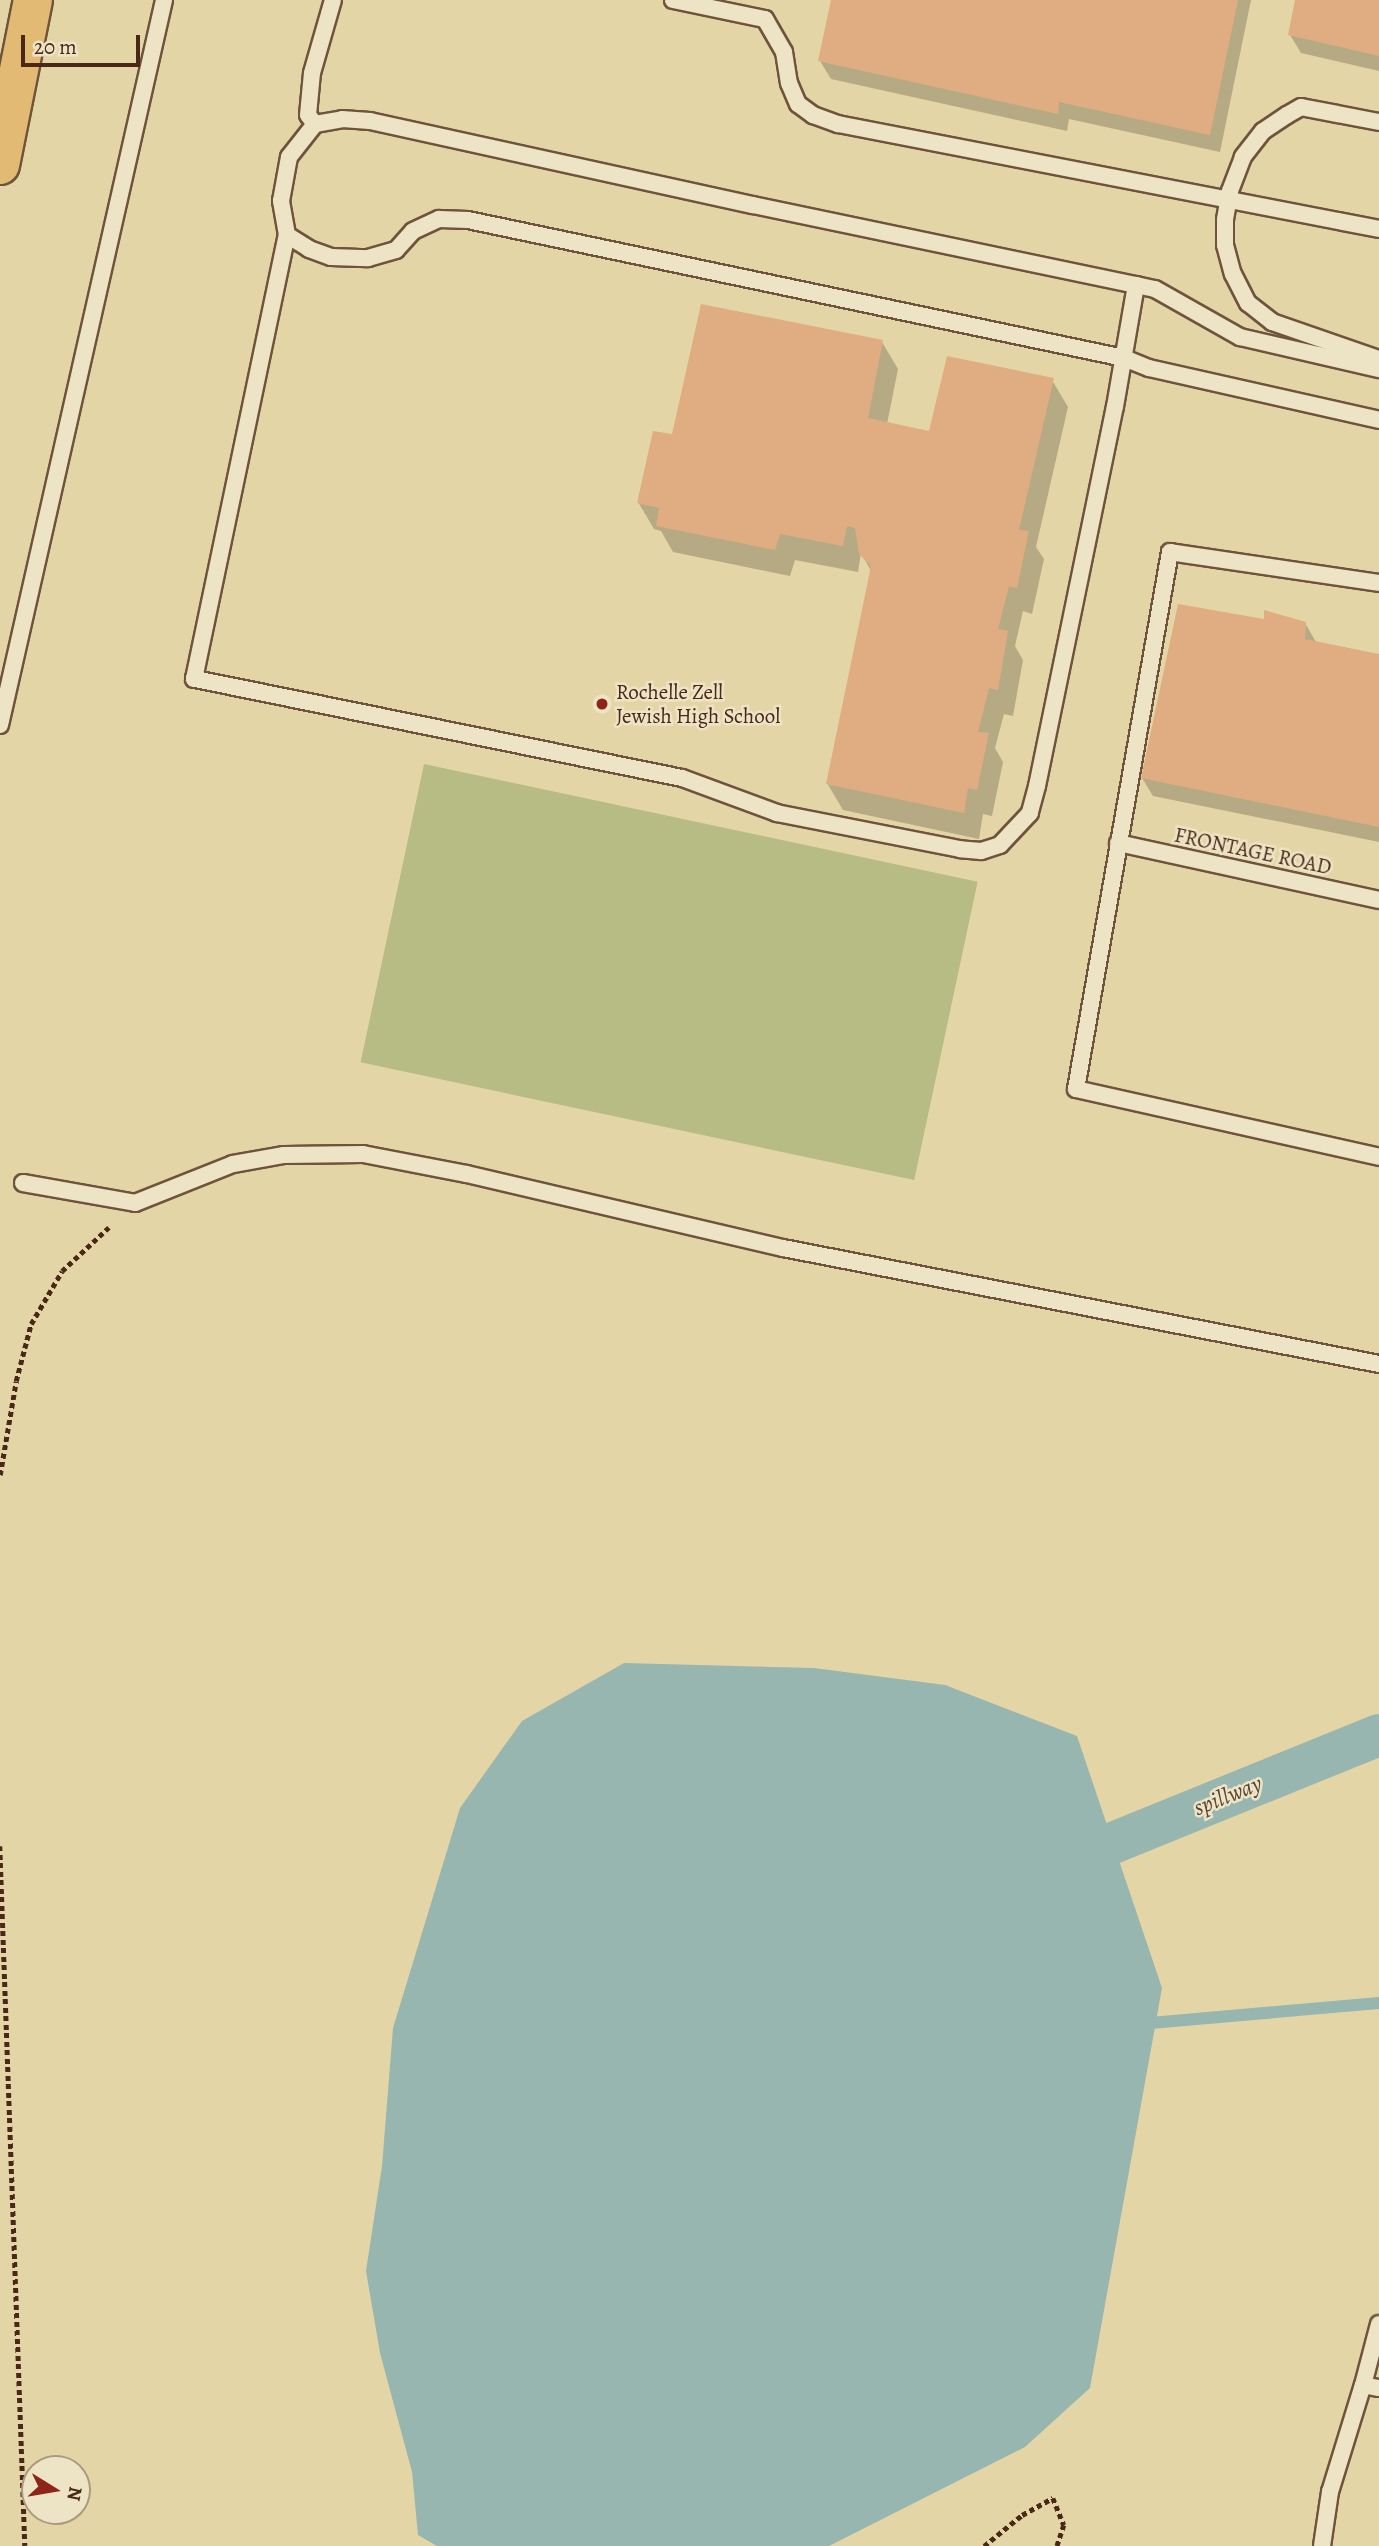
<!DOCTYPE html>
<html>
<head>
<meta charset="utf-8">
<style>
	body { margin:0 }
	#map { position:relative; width:1379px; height:2546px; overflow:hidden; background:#e4d5a6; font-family:Alegreya,serif }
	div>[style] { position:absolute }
	.green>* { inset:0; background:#b7bc84; transform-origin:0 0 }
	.water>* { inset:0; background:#98b6b0 }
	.shadow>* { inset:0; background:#0003 }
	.stream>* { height:12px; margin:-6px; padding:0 6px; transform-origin:6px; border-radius:6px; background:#98b6b0 }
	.canal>* { height:42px; margin:-21px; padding:0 21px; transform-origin:21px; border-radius:21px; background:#98b6b0 }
	.building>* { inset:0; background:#e0ad82 }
	.path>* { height:4.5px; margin-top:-2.25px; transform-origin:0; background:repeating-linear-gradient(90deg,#4a2818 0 5px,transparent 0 8.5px) }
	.roads { filter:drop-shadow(2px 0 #70533c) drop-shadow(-2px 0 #70533c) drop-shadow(0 2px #70533c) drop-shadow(0 -2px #70533c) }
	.lane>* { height:16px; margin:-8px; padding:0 8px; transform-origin:8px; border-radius:8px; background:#ede4c5 }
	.highway>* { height:38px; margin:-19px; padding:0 19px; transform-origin:19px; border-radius:19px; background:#e2ba73 }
	.dots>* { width:19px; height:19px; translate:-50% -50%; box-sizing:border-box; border:4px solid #ede4c5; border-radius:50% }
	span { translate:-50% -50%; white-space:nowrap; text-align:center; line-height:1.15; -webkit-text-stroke:5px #ede4c5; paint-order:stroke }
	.poi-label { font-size:21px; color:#4a2818 }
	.left { translate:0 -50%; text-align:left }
	.street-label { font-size:21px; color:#4a2818 }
	.water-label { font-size:23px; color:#5a4436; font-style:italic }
	.north { position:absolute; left:21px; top:2455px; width:70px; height:70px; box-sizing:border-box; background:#ede4c5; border:2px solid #ac9980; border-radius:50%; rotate:101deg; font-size:19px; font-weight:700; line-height:28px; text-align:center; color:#4a2818 }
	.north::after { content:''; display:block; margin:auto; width:24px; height:32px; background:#8f2418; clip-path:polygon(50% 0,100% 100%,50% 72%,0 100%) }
	.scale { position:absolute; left:21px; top:35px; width:119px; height:32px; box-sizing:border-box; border:4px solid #4a2818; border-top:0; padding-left:9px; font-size:21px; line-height:24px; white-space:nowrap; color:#4a2818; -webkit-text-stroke:5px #ede4c5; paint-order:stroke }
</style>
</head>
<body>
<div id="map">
	<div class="green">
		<div style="left:424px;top:764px;width:566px;height:305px;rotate:12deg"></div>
	</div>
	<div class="water">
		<div style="clip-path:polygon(624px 1663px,814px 1668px,945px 1685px,1077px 1736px,1162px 1988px,1090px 2388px,1025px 2447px,829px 2546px,437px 2546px,418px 2535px,412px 2472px,380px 2353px,366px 2271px,382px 2166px,393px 2028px,460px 1808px,522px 1721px)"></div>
	</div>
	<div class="shadow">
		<div style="clip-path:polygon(833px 0,1251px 0,1220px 152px,1069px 119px,1067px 131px,831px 79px,820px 61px)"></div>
		<div style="clip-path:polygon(1297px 0,1379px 0,1379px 71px,1301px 53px,1290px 35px)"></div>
		<div style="clip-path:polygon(882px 342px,898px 369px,887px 424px,931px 433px,1052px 380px,1068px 407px,1036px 547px,1044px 559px,1032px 614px,1023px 611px,1015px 646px,1023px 660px,1013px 716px,1004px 714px,995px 748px,1003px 762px,992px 816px,983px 814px,979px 839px,843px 810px,827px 783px,871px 571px,861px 553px,858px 572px,795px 560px,790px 576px,673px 552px,661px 531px,654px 529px,638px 502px,673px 436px)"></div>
		<div style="clip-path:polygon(1266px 621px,1305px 623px,1316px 642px,1379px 656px,1379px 842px,1153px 796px,1142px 778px)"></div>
	</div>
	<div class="stream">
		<div style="left:1139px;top:2024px;width:241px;rotate:-5deg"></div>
	</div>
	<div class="canal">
		<div style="left:1076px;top:1858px;width:327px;rotate:-22.1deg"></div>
	</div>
	<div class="building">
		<div style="clip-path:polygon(831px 0,1238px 0,1210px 135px,1059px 102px,1058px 114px,818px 61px)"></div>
		<div style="clip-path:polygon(1295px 0,1379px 0,1379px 56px,1288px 35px)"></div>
		<div style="clip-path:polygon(701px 304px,883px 340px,868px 418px,929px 431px,947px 356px,1054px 378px,1019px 530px,1029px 531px,1017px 588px,1009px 586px,998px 629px,1008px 631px,998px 690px,989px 688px,978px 732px,989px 733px,977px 790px,968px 788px,964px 813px,826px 784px,871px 566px,859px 554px,855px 528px,847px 526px,843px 546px,780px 534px,775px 550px,656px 526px,659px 508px,637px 503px,653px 431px,672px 434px)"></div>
		<div style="clip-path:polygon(1178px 604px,1264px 619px,1264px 610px,1306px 622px,1305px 639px,1379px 654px,1379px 827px,1141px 778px)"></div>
	</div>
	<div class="path">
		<div style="left:0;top:1475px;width:95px;rotate:-80.3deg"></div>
		<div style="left:16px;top:1381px;width:59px;rotate:-75.3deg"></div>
		<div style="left:31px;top:1324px;width:61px;rotate:-59.7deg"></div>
		<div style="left:62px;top:1271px;width:64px;rotate:-43.1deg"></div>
		<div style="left:0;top:1846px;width:700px;rotate:87.95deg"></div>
		<div style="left:984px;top:2546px;width:49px;rotate:-39.2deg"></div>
		<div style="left:1022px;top:2515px;width:35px;rotate:-29deg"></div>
		<div style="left:1053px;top:2498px;width:29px;rotate:68deg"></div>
		<div style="left:1064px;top:2525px;width:22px;rotate:108deg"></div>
	</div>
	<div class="roads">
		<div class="lane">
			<div style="left:673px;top:0;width:94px;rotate:11.7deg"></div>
			<div style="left:765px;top:19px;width:38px;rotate:60deg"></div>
			<div style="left:784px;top:52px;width:31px;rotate:81deg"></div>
			<div style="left:789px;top:83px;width:23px;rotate:67deg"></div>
			<div style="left:798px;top:104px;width:19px;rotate:36deg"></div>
			<div style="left:813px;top:115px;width:27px;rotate:20deg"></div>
			<div style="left:838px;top:124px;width:551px;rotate:10.98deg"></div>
			<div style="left:1379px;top:122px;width:79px;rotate:-169.1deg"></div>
			<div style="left:1301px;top:107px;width:16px;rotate:150deg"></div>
			<div style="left:1287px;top:115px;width:29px;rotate:146deg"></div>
			<div style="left:1263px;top:131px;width:33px;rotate:128deg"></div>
			<div style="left:1243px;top:157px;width:36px;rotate:111deg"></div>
			<div style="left:1230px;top:191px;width:29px;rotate:100deg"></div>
			<div style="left:1225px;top:220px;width:25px;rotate:90deg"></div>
			<div style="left:1225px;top:245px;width:30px;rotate:75deg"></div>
			<div style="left:1233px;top:274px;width:33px;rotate:63deg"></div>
			<div style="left:1248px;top:303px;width:31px;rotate:38deg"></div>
			<div style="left:1272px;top:322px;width:113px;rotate:19.1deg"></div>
			<div style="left:315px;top:124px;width:11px;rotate:-128deg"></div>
			<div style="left:308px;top:115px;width:42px;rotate:-84.6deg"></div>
			<div style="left:312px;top:73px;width:76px;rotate:-74deg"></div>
			<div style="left:287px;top:235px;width:26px;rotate:32deg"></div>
			<div style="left:309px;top:249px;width:23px;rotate:20deg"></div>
			<div style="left:331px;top:257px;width:37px;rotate:2deg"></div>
			<div style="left:368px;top:258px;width:29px;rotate:-16deg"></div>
			<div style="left:396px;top:250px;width:25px;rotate:-48deg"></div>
			<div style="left:413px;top:231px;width:29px;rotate:-25deg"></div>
			<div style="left:439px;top:219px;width:29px;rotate:2deg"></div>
			<div style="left:468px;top:220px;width:670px;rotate:11.88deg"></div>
			<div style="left:1124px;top:358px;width:27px;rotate:22deg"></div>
			<div style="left:1149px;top:368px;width:236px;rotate:12.7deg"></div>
			<div style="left:1136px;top:285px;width:123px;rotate:99.8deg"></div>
			<div style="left:1115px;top:406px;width:388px;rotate:101.6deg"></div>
			<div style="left:1037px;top:786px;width:28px;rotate:105deg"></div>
			<div style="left:1030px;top:813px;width:44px;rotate:133.2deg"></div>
			<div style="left:1000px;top:845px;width:20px;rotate:162deg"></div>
			<div style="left:981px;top:851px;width:21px;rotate:-175deg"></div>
			<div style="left:960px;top:849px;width:187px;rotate:-168.9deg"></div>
			<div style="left:777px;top:813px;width:101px;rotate:-159.8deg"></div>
			<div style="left:682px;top:778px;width:498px;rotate:-168.5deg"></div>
			<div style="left:194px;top:679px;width:454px;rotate:-78.2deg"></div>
			<div style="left:287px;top:235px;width:35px;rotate:-100deg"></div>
			<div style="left:281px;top:201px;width:45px;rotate:-79.7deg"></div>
			<div style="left:289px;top:157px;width:42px;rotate:-51.8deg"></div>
			<div style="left:315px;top:124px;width:27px;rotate:-10deg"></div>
			<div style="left:342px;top:119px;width:28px;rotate:4deg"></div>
			<div style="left:370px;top:121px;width:392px;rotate:12.4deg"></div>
			<div style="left:753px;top:205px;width:391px;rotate:11.8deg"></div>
			<div style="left:1136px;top:285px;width:19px;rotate:12deg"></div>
			<div style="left:1155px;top:289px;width:98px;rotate:29.5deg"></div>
			<div style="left:1240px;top:337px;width:143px;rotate:13deg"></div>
			<div style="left:1379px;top:583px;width:211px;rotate:-171.6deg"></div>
			<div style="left:1170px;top:552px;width:545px;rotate:99.93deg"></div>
			<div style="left:1076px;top:1089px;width:311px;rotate:12.6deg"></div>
			<div style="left:0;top:725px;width:743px;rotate:-77.25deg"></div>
			<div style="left:1118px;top:843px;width:267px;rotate:12.3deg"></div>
			<div style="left:23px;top:1183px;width:114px;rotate:10.1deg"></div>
			<div style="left:135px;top:1203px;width:105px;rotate:-21.7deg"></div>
			<div style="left:233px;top:1164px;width:52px;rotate:-10deg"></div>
			<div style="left:284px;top:1155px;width:79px;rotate:-0.7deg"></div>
			<div style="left:363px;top:1154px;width:106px;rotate:10.9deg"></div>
			<div style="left:467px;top:1174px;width:325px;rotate:13.2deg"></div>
			<div style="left:783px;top:1248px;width:607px;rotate:11.01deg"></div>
			<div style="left:1363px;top:2385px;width:63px;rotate:-75.3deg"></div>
			<div style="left:1322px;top:2546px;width:55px;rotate:-81.6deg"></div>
			<div style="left:1330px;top:2492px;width:112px;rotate:-72.9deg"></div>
			<div style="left:1363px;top:2385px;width:16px;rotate:11deg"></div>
		</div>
		<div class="highway">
			<div style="left:0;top:165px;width:168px;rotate:-78.7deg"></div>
		</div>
	</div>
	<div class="dots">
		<div style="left:602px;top:704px;background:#8f2418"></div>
	</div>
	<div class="poi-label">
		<span class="left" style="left:616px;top:704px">Rochelle Zell<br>Jewish High School</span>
	</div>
	<div class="street-label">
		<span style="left:1253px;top:851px;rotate:12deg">FRONTAGE ROAD</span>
	</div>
	<div class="water-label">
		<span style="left:1228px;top:1796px;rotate:-22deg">spillway</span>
	</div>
	<div class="north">N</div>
	<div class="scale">20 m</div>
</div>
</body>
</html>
